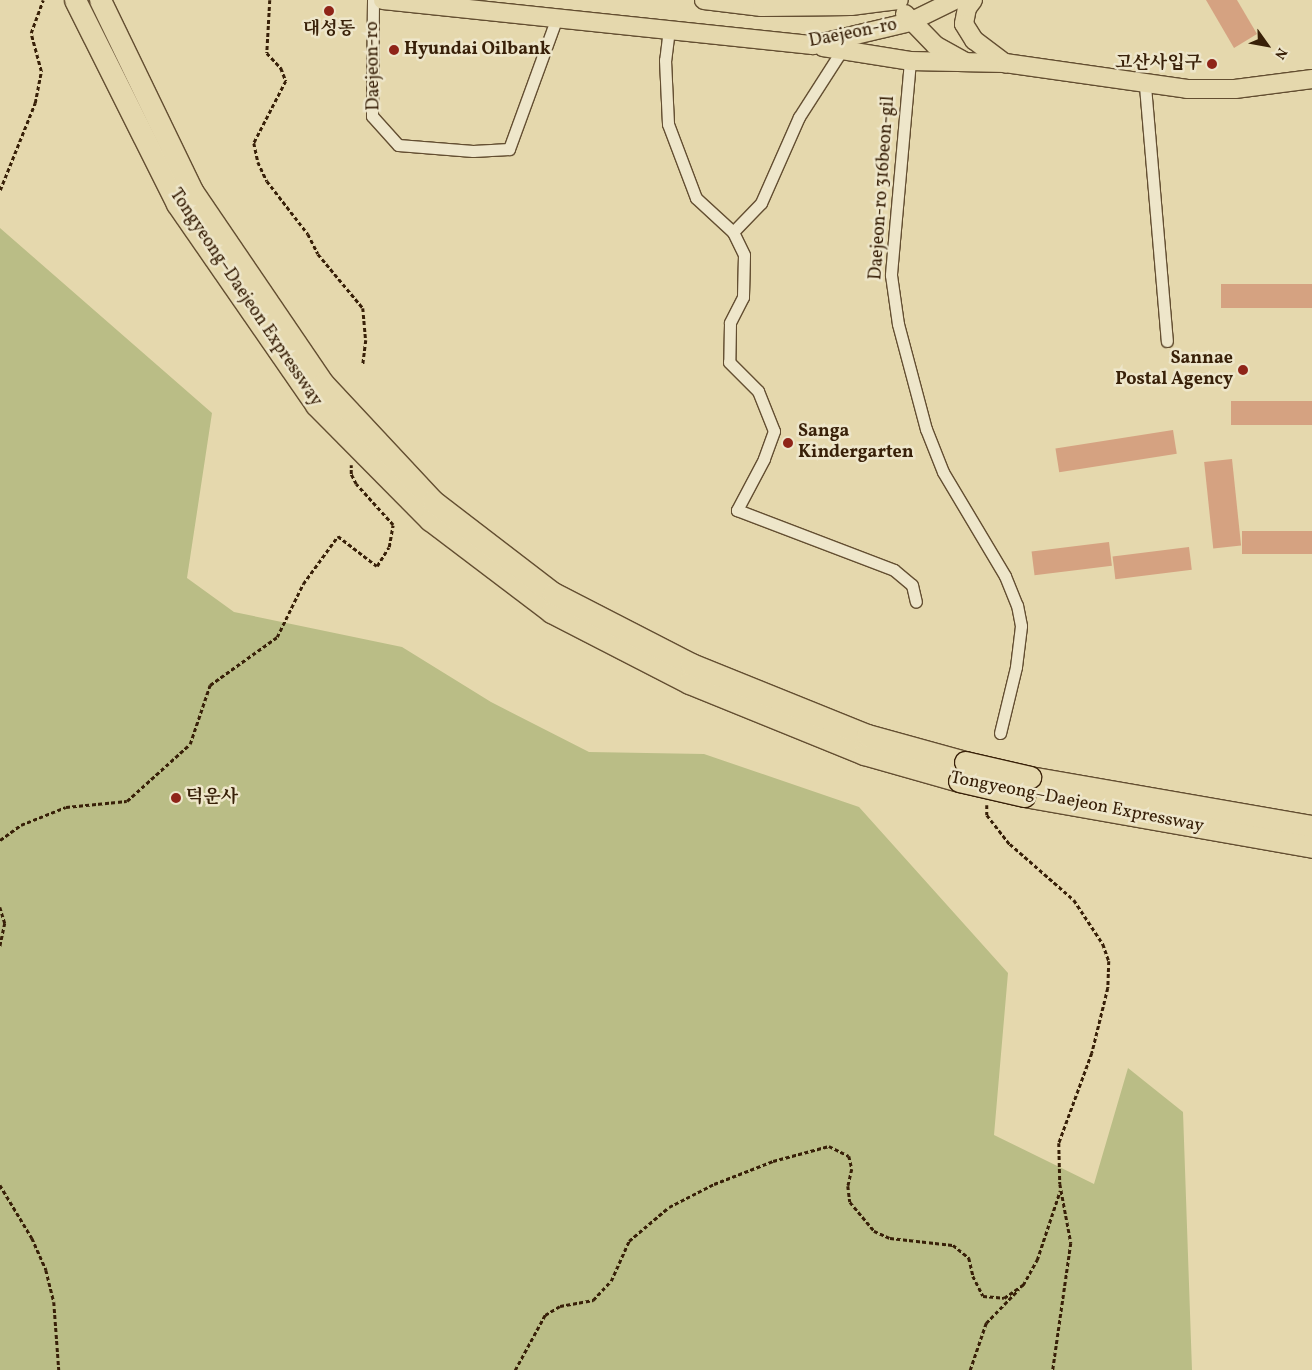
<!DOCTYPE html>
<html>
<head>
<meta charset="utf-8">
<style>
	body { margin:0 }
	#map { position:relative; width:1312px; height:1370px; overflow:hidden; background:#e5d8ad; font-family:Vollkorn,"Noto Serif KR",serif }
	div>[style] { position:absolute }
	.green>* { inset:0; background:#babd86 }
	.building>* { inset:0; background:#d5a281; transform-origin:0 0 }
	.path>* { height:2.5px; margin-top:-1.25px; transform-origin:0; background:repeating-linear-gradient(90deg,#382008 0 4px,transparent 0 6.5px) }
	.roads { filter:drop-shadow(1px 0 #634e31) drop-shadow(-1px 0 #634e31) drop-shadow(0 1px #634e31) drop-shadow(0 -1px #634e31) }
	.street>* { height:11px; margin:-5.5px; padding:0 5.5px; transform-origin:5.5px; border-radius:5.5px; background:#eee6ca }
	.primary>* { height:18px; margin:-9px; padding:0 9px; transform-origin:9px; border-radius:9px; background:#e5d8ad }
	.highway>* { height:21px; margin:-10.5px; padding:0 10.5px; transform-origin:10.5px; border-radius:10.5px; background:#e5d8ad }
	.bridges { filter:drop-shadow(1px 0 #382008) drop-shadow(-1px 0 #382008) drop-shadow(0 1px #382008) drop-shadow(0 -1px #382008) }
	.highway-bridge>* { height:21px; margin:-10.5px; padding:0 10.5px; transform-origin:10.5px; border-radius:10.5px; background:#e5d8ad }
	.dots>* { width:14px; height:14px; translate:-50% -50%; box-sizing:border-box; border:2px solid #eee6ca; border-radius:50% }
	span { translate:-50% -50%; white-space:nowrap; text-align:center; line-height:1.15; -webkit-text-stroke:5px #eee6ca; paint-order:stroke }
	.poi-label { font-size:18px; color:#382008; font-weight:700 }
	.left { translate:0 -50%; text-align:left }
	.right { translate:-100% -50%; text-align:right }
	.street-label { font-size:18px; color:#382008 }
	.north { position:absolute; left:1242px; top:20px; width:50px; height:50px; -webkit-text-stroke:4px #eee6ca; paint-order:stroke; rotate:122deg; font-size:14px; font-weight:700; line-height:20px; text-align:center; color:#382008 }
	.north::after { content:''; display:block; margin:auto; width:18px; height:22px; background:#382008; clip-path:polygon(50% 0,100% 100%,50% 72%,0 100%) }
</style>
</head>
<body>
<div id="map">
	<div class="green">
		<div style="clip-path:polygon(0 228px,212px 413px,187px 578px,234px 612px,402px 647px,491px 702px,589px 752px,704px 754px,859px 807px,1008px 973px,994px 1135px,1094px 1184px,1128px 1068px,1183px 1112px,1192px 1370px,0 1370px)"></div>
	</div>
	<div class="building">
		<div style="clip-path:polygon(1206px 0,1237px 0,1257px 34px,1234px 48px)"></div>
		<div style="left:1312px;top:284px;width:24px;height:91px;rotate:90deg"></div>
		<div style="left:1312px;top:401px;width:24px;height:81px;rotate:90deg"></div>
		<div style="left:1173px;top:430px;width:24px;height:119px;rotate:81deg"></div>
		<div style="left:1232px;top:459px;width:87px;height:28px;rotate:84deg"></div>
		<div style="left:1312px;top:531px;width:23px;height:70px;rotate:90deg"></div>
		<div style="left:1109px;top:542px;width:24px;height:78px;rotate:83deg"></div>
		<div style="left:1189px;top:547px;width:23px;height:77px;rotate:83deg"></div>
	</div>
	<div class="path">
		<div style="left:270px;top:0;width:53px;rotate:93.2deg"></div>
		<div style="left:267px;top:53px;width:21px;rotate:47deg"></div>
		<div style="left:281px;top:68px;width:14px;rotate:69deg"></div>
		<div style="left:286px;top:81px;width:70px;rotate:117.3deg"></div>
		<div style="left:254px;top:143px;width:19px;rotate:78deg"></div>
		<div style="left:258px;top:162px;width:21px;rotate:65deg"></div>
		<div style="left:267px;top:181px;width:67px;rotate:52.3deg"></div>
		<div style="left:308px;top:234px;width:22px;rotate:63deg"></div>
		<div style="left:318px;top:254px;width:70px;rotate:50.2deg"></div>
		<div style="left:363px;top:308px;width:32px;rotate:85deg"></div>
		<div style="left:366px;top:340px;width:25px;rotate:97deg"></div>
		<div style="left:0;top:190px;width:94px;rotate:-68.1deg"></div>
		<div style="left:35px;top:103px;width:33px;rotate:-79deg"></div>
		<div style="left:41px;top:71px;width:39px;rotate:-105deg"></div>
		<div style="left:31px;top:33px;width:35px;rotate:-70deg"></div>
		<div style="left:987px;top:805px;width:10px;rotate:90deg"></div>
		<div style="left:987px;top:815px;width:37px;rotate:52deg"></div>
		<div style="left:1010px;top:844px;width:85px;rotate:41.2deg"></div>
		<div style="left:1074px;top:900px;width:53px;rotate:56.6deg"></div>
		<div style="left:1103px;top:944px;width:18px;rotate:71deg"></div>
		<div style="left:1109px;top:961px;width:27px;rotate:92deg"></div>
		<div style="left:1108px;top:988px;width:67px;rotate:103.8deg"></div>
		<div style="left:1092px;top:1053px;width:96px;rotate:110.1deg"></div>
		<div style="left:1059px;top:1143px;width:41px;rotate:88.6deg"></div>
		<div style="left:1060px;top:1184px;width:60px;rotate:79.4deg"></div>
		<div style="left:1071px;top:1243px;width:128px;rotate:98.1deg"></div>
		<div style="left:0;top:840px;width:26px;rotate:-36deg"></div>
		<div style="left:21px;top:825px;width:48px;rotate:-21.8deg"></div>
		<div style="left:66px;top:807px;width:61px;rotate:-5.6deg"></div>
		<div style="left:127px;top:801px;width:85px;rotate:-42.1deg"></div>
		<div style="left:190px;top:744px;width:62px;rotate:-71.3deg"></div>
		<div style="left:210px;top:685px;width:82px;rotate:-35.6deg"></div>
		<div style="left:277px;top:637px;width:59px;rotate:-63.9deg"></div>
		<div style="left:303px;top:584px;width:59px;rotate:-53.9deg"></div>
		<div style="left:338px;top:536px;width:49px;rotate:37.6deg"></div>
		<div style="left:377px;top:566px;width:22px;rotate:-58deg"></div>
		<div style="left:389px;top:547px;width:22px;rotate:-80deg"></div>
		<div style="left:393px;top:525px;width:55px;rotate:-132.1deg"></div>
		<div style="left:356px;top:484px;width:11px;rotate:-117deg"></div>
		<div style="left:351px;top:474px;width:9px;rotate:-90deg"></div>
		<div style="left:0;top:907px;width:17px;rotate:73deg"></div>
		<div style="left:5px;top:923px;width:25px;rotate:102deg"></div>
		<div style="left:0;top:1185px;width:62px;rotate:58.9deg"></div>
		<div style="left:32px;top:1238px;width:35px;rotate:66deg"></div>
		<div style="left:46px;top:1270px;width:33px;rotate:76deg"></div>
		<div style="left:54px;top:1302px;width:68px;rotate:85.8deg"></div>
		<div style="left:1023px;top:1285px;width:29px;rotate:-61deg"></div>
		<div style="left:1037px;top:1260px;width:73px;rotate:-71.6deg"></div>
		<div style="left:515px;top:1370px;width:63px;rotate:-61.4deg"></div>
		<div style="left:545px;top:1315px;width:17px;rotate:-31deg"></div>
		<div style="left:560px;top:1306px;width:34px;rotate:-10deg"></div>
		<div style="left:593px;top:1300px;width:26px;rotate:-47deg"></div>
		<div style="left:611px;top:1281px;width:44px;rotate:-65.8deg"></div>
		<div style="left:629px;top:1241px;width:52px;rotate:-40.4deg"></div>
		<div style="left:669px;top:1207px;width:51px;rotate:-27.1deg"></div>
		<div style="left:714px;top:1184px;width:63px;rotate:-21.3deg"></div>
		<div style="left:773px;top:1161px;width:58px;rotate:-15deg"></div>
		<div style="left:829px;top:1146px;width:22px;rotate:27deg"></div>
		<div style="left:849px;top:1156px;width:13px;rotate:77deg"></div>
		<div style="left:852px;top:1169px;width:17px;rotate:103deg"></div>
		<div style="left:848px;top:1186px;width:16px;rotate:83deg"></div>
		<div style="left:850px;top:1202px;width:38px;rotate:50deg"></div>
		<div style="left:874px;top:1231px;width:17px;rotate:24deg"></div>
		<div style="left:890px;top:1238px;width:63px;rotate:6.3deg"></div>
		<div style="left:953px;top:1245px;width:21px;rotate:39deg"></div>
		<div style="left:969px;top:1258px;width:18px;rotate:77deg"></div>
		<div style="left:973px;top:1276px;width:22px;rotate:63deg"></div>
		<div style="left:983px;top:1296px;width:21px;rotate:5deg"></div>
		<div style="left:1004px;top:1298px;width:24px;rotate:-35deg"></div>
		<div style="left:970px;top:1370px;width:50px;rotate:-71.2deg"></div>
		<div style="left:986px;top:1323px;width:47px;rotate:-45.9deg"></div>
	</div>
	<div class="roads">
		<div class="street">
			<div style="left:373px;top:0;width:116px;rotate:90.5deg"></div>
			<div style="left:372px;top:116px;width:39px;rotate:48deg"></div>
			<div style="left:398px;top:145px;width:75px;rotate:4.6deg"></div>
			<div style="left:473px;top:151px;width:36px;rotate:-3deg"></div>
			<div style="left:509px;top:149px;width:137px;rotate:-70deg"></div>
			<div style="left:669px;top:29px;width:31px;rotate:97deg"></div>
			<div style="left:665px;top:60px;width:64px;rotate:87.3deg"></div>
			<div style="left:668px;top:124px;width:79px;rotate:69.3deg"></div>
			<div style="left:696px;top:198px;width:50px;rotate:42.6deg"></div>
			<div style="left:733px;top:232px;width:25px;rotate:64deg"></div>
			<div style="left:744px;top:255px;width:42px;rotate:91.4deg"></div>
			<div style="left:743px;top:297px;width:29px;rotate:117deg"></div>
			<div style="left:730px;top:323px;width:39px;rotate:91deg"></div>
			<div style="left:729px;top:362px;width:41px;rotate:45deg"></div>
			<div style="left:758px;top:391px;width:43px;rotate:68.2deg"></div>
			<div style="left:774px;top:431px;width:30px;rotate:110deg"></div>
			<div style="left:764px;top:459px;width:58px;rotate:117.9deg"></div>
			<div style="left:737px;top:510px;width:168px;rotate:20.9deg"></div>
			<div style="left:894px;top:570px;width:23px;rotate:40deg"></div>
			<div style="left:912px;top:585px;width:17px;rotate:77deg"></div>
			<div style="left:910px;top:61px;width:215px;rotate:95.1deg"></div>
			<div style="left:891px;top:275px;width:49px;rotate:81.9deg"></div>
			<div style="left:898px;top:324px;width:109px;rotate:75.1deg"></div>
			<div style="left:926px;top:429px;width:46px;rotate:68.4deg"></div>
			<div style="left:943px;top:472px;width:121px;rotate:59.2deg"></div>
			<div style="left:1005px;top:576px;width:31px;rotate:68deg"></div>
			<div style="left:1017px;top:605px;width:21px;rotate:79deg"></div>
			<div style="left:1021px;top:626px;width:41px;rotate:97deg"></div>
			<div style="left:1016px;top:667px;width:68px;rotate:103.6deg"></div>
			<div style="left:1145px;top:86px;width:256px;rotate:85.1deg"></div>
			<div style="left:733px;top:232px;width:40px;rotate:-46deg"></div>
			<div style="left:761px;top:203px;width:94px;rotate:-66.2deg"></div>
			<div style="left:799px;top:117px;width:80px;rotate:-57.3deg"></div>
		</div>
		<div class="primary">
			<div style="left:383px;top:0;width:432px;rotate:6deg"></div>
			<div style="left:813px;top:45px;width:100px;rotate:-13.3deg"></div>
			<div style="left:910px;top:22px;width:50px;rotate:-26.1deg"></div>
			<div style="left:704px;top:0;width:58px;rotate:6.9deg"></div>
			<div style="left:762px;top:7px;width:89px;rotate:-0.6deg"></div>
			<div style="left:851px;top:6px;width:48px;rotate:-7.1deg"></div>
			<div style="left:973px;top:0;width:10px;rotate:127deg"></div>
			<div style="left:967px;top:8px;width:16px;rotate:101deg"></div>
			<div style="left:964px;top:24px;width:19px;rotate:58deg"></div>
			<div style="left:974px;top:40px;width:39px;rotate:37deg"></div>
			<div style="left:905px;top:14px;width:43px;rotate:45.9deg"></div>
			<div style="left:935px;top:45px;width:33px;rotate:29deg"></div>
			<div style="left:823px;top:47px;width:88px;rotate:9.1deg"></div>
			<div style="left:910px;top:61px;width:95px;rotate:1.2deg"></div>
			<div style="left:1005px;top:63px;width:184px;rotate:8.1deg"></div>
			<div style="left:1187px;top:89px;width:48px"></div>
			<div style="left:1235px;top:89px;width:78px;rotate:-7.4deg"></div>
		</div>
		<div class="highway">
			<div style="left:75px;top:0;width:228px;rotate:63.4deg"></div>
			<div style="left:177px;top:204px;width:244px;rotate:55.3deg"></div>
			<div style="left:316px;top:405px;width:162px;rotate:45.3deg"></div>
			<div style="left:430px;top:520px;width:152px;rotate:37.2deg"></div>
			<div style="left:551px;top:612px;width:155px;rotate:27.2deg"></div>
			<div style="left:689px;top:683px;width:189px;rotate:22.1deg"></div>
			<div style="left:864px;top:754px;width:99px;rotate:15.9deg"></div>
			<div style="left:100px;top:0;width:213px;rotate:64.2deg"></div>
			<div style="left:193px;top:192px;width:231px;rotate:55.8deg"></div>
			<div style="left:323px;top:383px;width:161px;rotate:47deg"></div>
			<div style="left:433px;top:501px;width:151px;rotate:37.5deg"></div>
			<div style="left:553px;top:593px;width:155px;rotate:27.2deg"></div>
			<div style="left:691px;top:664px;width:190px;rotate:22deg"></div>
			<div style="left:867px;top:735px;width:102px;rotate:15.4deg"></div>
			<div style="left:1030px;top:777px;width:286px;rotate:9.9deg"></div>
			<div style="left:1024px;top:796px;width:292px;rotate:10deg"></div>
		</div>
	</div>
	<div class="bridges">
		<div class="highway-bridge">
			<div style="left:965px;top:762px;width:67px;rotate:13deg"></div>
			<div style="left:959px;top:781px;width:67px;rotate:13deg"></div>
		</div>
	</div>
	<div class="dots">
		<div style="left:329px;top:11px;background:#8f2418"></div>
		<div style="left:394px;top:50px;background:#8f2418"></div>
		<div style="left:1212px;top:64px;background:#8f2418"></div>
		<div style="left:1243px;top:370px;background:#8f2418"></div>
		<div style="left:788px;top:443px;background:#8f2418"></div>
		<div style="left:176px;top:798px;background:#8f2418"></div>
	</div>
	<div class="poi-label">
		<span style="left:329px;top:30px">대성동</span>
		<span class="left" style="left:404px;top:50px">Hyundai Oilbank</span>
		<span class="right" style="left:1202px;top:64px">고산사입구</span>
		<span class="right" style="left:1233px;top:370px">Sannae<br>Postal Agency</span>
		<span class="left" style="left:798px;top:443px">Sanga<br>Kindergarten</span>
		<span class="left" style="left:186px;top:798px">덕운사</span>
	</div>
	<div class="street-label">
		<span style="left:853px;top:34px;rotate:-11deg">Daejeon-ro</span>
		<span style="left:374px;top:66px;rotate:-91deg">Daejeon-ro</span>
		<span style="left:883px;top:188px;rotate:-86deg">Daejeon-ro 316beon-gil</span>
		<span style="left:245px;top:298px;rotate:56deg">Tongyeong–Daejeon Expressway</span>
		<span style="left:1077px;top:803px;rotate:11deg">Tongyeong–Daejeon Expressway</span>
	</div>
	<div class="north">N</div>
</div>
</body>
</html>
